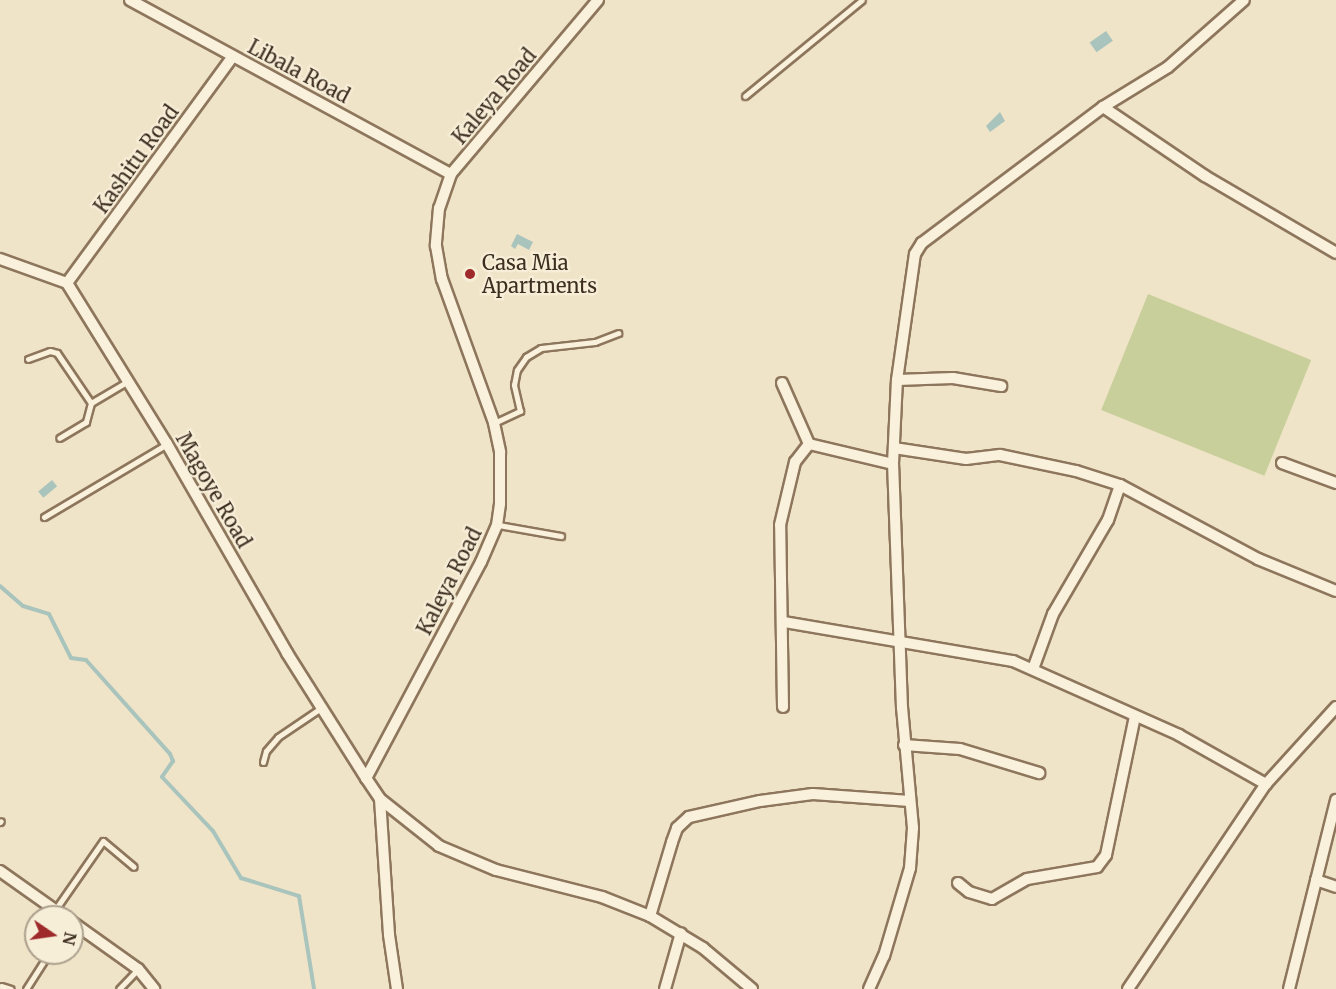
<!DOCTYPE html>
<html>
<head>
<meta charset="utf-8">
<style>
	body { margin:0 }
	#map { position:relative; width:1336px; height:989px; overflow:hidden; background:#f0e4c8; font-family:Merriweather,serif }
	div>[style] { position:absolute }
	.green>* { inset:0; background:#c9cf9b; transform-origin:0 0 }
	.water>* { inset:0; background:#a9c4bc; transform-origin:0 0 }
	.stream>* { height:4px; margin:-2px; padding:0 2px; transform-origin:2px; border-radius:2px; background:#a9c4bc }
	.roads { filter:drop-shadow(2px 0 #8d765c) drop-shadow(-2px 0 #8d765c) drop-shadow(0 2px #8d765c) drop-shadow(0 -2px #8d765c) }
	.lane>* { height:5px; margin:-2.5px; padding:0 2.5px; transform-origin:2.5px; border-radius:2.5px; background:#faf1dc }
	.street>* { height:10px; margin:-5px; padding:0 5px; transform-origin:5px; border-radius:5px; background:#faf1dc }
	.dots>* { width:16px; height:16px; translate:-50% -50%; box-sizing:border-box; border:3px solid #f7eed8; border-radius:50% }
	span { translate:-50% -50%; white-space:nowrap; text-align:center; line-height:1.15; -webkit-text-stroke:4.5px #f7eed8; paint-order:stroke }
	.street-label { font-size:20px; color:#3d2e20 }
	.poi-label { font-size:20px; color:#3d2e20 }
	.left { translate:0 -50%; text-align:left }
	.north { position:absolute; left:24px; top:905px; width:60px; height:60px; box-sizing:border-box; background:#f7eed8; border:2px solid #ada18e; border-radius:50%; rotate:103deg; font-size:16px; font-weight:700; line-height:24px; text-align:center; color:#3d2e20 }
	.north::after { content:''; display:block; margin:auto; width:21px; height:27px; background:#9e2a2b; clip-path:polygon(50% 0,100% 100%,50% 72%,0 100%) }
</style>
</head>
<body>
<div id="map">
	<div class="green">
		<div style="left:1148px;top:294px;width:176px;height:125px;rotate:22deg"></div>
	</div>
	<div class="water">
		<div style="left:1106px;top:31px;width:12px;height:20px;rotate:55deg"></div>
		<div style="clip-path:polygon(1000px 112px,1005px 121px,990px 132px,986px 126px)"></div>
		<div style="clip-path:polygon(517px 234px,533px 242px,529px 250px,518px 244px,515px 249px,511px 246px)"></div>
		<div style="left:52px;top:480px;width:8px;height:18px;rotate:50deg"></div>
	</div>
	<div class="stream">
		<div style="left:0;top:586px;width:30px;rotate:41deg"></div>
		<div style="left:23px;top:606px;width:27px;rotate:17deg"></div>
		<div style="left:49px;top:614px;width:49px;rotate:63.4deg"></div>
		<div style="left:71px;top:658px;width:15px;rotate:8deg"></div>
		<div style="left:86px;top:660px;width:126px;rotate:48.2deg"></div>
		<div style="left:170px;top:754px;width:8px;rotate:67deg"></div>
		<div style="left:173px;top:761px;width:19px;rotate:125deg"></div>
		<div style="left:162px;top:777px;width:74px;rotate:46.6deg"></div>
		<div style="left:213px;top:831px;width:55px;rotate:59.2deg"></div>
		<div style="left:241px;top:878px;width:61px;rotate:17.2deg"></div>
		<div style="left:299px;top:896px;width:94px;rotate:80.8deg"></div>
	</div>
	<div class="roads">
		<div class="lane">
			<div style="left:745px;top:96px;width:151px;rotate:-39.4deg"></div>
			<div style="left:28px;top:359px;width:23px;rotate:-20deg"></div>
			<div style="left:50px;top:351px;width:7px;rotate:16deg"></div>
			<div style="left:57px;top:353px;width:60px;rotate:55.8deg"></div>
			<div style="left:91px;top:403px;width:20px;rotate:105deg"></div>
			<div style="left:86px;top:422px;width:31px;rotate:149deg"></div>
			<div style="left:91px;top:403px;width:43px;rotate:-30.7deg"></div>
			<div style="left:494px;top:423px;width:29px;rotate:-25deg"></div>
			<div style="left:520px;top:411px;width:27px;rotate:-103deg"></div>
			<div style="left:514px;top:385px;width:15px;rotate:-79deg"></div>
			<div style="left:517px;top:370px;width:16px;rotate:-55deg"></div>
			<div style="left:526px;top:357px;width:17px;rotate:-31deg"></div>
			<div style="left:541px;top:348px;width:54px;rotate:-6.3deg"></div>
			<div style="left:595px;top:342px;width:25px;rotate:-21deg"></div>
			<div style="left:44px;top:517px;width:143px;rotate:-30.7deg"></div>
			<div style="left:498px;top:525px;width:64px;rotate:9.9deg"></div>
			<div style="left:263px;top:762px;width:11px;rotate:-75deg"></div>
			<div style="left:266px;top:751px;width:18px;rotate:-49deg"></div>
			<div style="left:278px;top:737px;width:52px;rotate:-34deg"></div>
			<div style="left:0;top:822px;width:1px;rotate:-45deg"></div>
			<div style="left:55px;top:910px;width:84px;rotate:-55.2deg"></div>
			<div style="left:103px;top:841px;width:40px;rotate:40deg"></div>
			<div style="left:1px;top:986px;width:10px;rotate:17deg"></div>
			<div style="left:26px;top:989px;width:43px;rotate:-57.4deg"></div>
			<div style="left:119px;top:989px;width:28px;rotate:-46deg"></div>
		</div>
		<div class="street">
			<div style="left:130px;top:0;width:365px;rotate:28.5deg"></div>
			<div style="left:598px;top:0;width:228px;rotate:130.2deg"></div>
			<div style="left:451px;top:174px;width:36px;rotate:109deg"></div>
			<div style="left:439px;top:208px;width:38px;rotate:95deg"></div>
			<div style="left:436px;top:246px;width:34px;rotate:80deg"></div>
			<div style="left:442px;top:279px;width:153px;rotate:70.1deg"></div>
			<div style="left:494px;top:423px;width:30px;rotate:78deg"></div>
			<div style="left:500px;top:452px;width:52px;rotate:90deg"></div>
			<div style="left:500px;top:504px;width:21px;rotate:98deg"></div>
			<div style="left:497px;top:525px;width:40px;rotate:113.4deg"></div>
			<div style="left:481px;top:562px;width:245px;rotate:118deg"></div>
			<div style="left:366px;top:778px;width:25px;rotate:56deg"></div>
			<div style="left:380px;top:799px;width:75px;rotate:38.5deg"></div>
			<div style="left:439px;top:846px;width:62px;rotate:22.8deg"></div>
			<div style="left:496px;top:870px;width:109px;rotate:14.3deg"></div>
			<div style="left:602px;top:897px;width:52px;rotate:21.6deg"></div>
			<div style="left:650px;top:916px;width:62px;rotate:31.1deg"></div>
			<div style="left:703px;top:948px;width:64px;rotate:39.9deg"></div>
			<div style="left:1103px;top:107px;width:123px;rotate:34.1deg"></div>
			<div style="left:1205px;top:176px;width:152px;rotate:30.4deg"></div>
			<div style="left:0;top:259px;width:71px;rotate:19.7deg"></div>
			<div style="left:67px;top:283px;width:190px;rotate:58.2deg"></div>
			<div style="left:167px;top:444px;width:241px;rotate:60.1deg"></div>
			<div style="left:287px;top:653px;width:148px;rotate:57.7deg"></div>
			<div style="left:67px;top:283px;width:281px;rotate:-53.8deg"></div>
			<div style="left:897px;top:380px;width:56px;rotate:-2deg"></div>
			<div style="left:953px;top:378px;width:49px;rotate:9.5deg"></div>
			<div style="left:782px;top:383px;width:67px;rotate:66.1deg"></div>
			<div style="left:809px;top:444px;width:86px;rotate:13.4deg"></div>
			<div style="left:894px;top:448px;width:73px;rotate:8.7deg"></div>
			<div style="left:966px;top:459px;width:34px;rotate:-7deg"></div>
			<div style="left:1000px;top:455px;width:78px;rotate:11.9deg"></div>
			<div style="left:1076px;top:471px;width:46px;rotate:17.7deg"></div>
			<div style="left:1120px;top:485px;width:157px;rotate:28.2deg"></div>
			<div style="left:1258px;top:559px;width:84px;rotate:22.3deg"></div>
			<div style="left:1282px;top:463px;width:58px;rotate:20.3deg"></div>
			<div style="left:784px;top:622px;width:232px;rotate:9.7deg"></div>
			<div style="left:1013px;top:661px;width:182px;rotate:24deg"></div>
			<div style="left:1179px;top:735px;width:100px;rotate:29.4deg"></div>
			<div style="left:1033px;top:669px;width:59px;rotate:-70deg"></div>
			<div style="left:1053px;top:614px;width:109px;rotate:-59.7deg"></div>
			<div style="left:1108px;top:520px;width:37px;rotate:-71deg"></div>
			<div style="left:783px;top:707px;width:182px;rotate:-90.9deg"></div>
			<div style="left:780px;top:525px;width:65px;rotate:-76.6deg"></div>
			<div style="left:795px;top:462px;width:23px;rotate:-52deg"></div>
			<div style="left:904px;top:745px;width:56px;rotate:4.1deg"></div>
			<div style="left:960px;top:749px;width:83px;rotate:16.9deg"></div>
			<div style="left:380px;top:799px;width:136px;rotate:86.2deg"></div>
			<div style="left:389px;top:935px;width:55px;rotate:81.6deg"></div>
			<div style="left:0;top:871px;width:80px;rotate:35.3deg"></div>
			<div style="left:1316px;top:880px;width:21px;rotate:19deg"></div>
			<div style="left:958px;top:883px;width:14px;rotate:39deg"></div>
			<div style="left:969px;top:892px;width:24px;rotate:17deg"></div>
			<div style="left:992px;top:899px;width:40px;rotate:-29.7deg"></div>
			<div style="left:1027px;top:879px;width:71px;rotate:-9.7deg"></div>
			<div style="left:1097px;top:867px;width:15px;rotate:-53deg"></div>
			<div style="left:1106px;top:855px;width:142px;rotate:-78.2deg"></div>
			<div style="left:650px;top:916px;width:77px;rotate:-73.4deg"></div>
			<div style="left:672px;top:842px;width:15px;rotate:-70deg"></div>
			<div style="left:677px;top:828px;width:16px;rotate:-43deg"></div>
			<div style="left:689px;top:817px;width:73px;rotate:-12.7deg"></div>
			<div style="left:760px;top:801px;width:53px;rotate:-7.5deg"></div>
			<div style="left:813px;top:794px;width:97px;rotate:4.1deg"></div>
			<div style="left:72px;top:922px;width:81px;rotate:35.5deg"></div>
			<div style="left:138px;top:969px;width:26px;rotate:51deg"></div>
			<div style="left:665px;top:989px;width:58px;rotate:-74.1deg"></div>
			<div style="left:869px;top:989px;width:36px;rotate:-66deg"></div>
			<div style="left:884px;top:956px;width:92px;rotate:-73.5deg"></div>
			<div style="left:910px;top:868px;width:40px;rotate:-85.7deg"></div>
			<div style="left:913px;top:828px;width:121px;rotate:-95.2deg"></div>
			<div style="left:902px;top:708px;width:244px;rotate:-92.1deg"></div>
			<div style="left:893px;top:464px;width:84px;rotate:-87.3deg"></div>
			<div style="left:897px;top:380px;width:127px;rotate:-81.9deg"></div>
			<div style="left:915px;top:254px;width:13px;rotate:-58deg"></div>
			<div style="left:922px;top:243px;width:226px;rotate:-36.9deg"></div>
			<div style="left:1103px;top:107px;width:76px;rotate:-31.6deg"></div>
			<div style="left:1168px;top:67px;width:101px;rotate:-41.4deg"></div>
			<div style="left:1128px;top:989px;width:247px;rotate:-56.1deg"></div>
			<div style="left:1266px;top:784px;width:104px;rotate:-47.7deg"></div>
			<div style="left:1289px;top:989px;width:195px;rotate:-76deg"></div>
		</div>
	</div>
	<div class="dots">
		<div style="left:470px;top:274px;background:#9e2a2b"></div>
	</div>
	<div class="street-label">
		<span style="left:299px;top:71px;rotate:28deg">Libala Road</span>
		<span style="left:494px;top:96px;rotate:-50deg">Kaleya Road</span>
		<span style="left:136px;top:159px;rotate:-54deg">Kashitu Road</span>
		<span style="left:214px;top:490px;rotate:60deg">Magoye Road</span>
		<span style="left:449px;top:581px;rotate:-63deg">Kaleya Road</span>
	</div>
	<div class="poi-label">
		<span class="left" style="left:482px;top:274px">Casa Mia<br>Apartments</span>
	</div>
	<div class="north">N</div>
</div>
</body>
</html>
